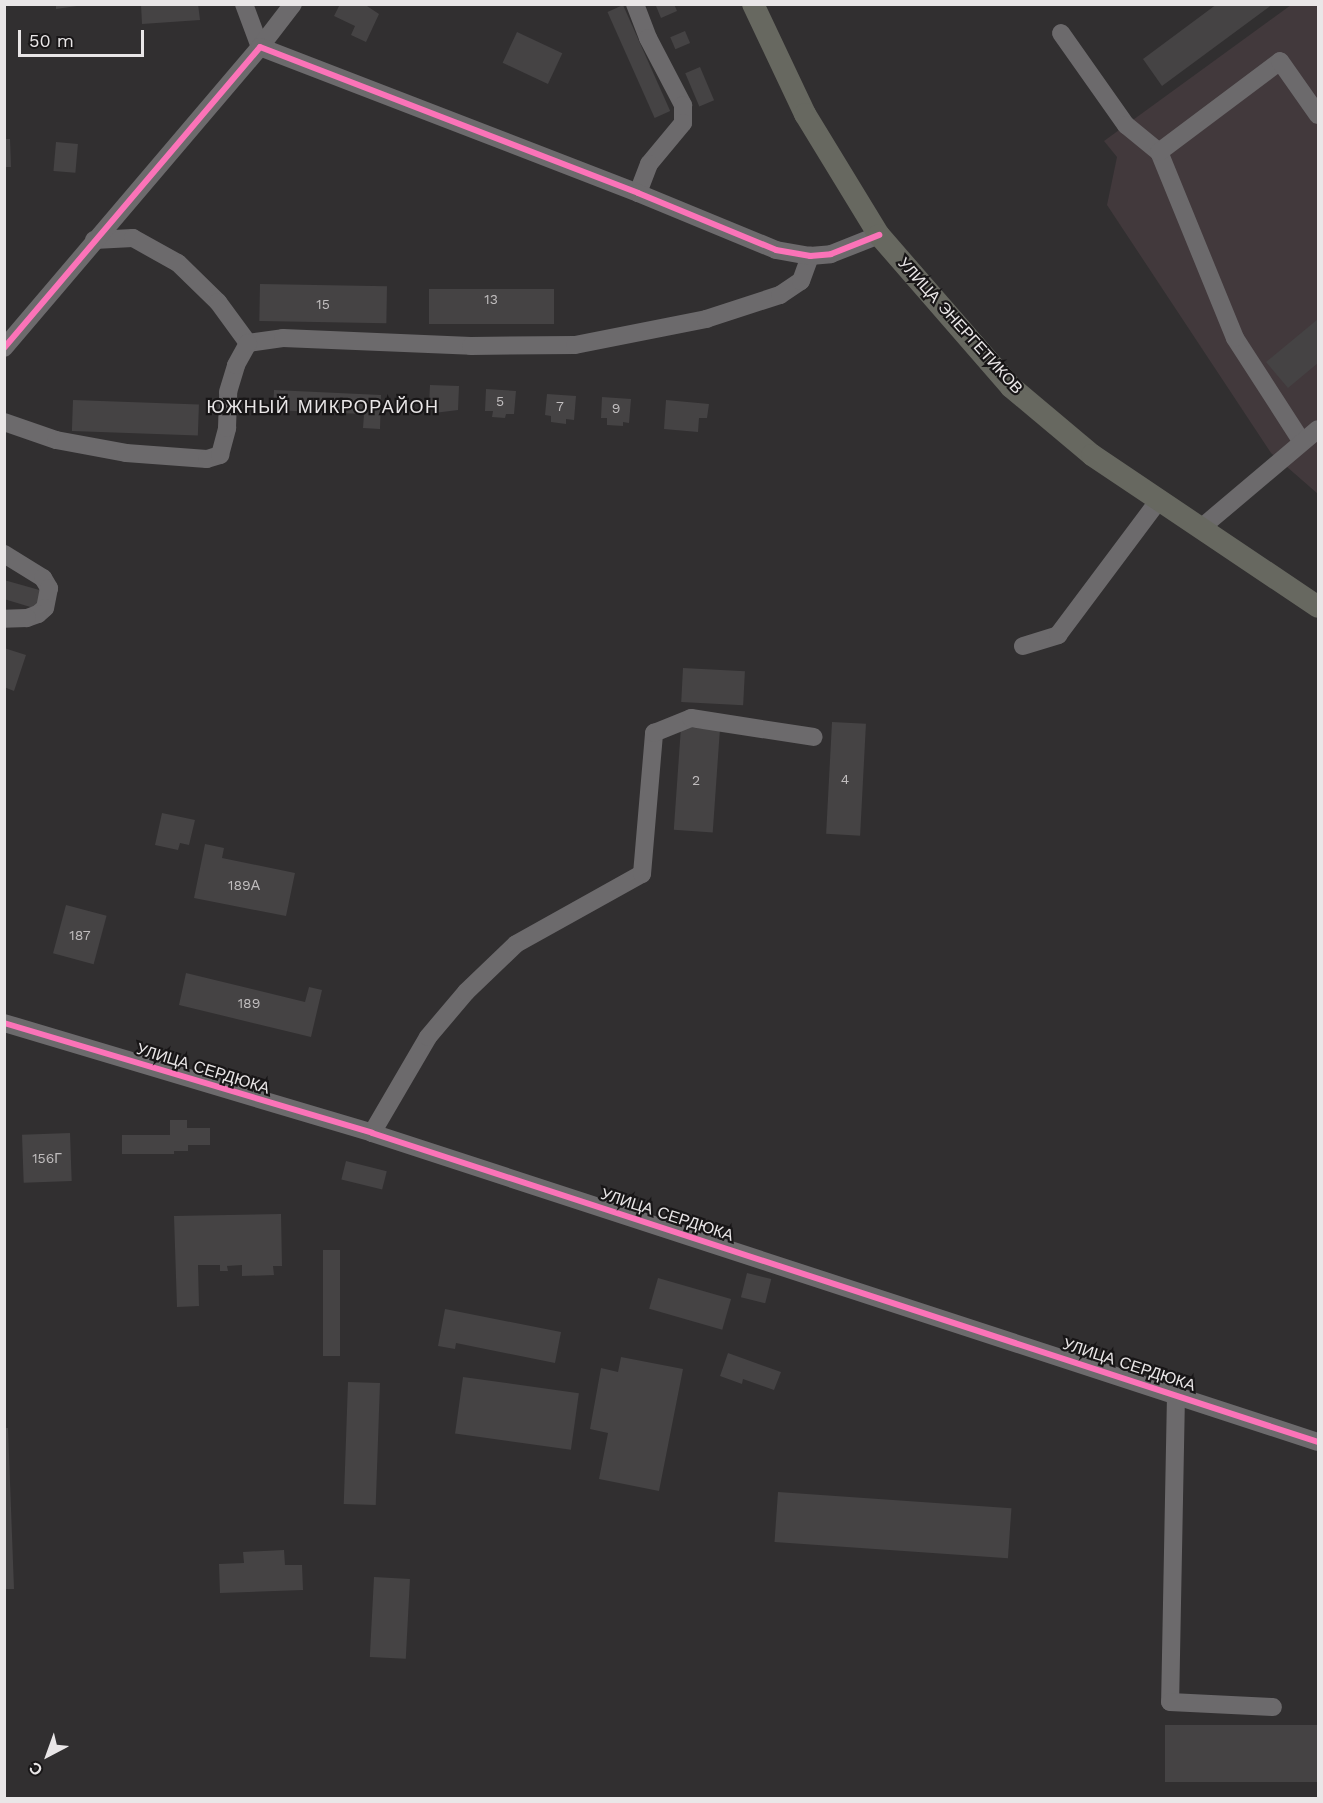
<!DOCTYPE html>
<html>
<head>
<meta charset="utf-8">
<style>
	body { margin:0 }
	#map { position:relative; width:1323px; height:1803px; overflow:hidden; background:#312f30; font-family:"Work Sans",sans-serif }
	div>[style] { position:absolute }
	.built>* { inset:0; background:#42393c }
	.building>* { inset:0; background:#454344; transform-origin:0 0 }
	.minor>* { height:18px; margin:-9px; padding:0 9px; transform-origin:9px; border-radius:9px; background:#6c6a6c }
	.major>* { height:22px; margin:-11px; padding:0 11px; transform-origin:11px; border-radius:11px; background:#676860 }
	.cycleway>* { height:6px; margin:-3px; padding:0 3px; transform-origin:3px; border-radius:3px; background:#fb73b8 }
	span { translate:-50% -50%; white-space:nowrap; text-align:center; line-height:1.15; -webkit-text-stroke:4.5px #181617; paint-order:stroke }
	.number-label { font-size:14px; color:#c0bdbe }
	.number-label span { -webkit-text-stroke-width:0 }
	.street-label { font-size:16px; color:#e9e6e7 }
	.neighbourhood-label { font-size:18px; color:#e9e6e7; letter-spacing:1.5px }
	.frame { position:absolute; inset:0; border:6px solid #e9e6e7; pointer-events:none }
	.north { position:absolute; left:18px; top:1725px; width:60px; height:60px; -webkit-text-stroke:4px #181617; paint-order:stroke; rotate:221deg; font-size:16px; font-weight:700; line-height:24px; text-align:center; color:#e9e6e7 }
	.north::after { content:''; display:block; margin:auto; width:21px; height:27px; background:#e9e6e7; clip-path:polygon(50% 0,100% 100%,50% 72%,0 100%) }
	.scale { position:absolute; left:18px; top:30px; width:126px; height:27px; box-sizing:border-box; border:3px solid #e9e6e7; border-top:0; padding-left:8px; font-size:18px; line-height:21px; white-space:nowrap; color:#e9e6e7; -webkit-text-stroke:4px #181617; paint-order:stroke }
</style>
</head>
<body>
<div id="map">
	<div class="built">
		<div style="clip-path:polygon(1291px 5px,1318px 5px,1318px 494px,1271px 453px,1107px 205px,1117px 157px,1104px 141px)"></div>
	</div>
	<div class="building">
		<div style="clip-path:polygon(56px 4px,77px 4px,77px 6px,56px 9px)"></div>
		<div style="clip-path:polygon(141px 4px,198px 4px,200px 20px,142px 24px)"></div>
		<div style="clip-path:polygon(340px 4px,364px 4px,379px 14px,366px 42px,351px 35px,355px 26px,334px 16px)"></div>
		<div style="clip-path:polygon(660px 4px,674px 4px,677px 11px,661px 18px,656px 6px)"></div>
		<div style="clip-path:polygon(1217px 4px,1273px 4px,1162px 86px,1143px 59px)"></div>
		<div style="left:623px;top:5px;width:116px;height:17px;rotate:66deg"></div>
		<div style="left:685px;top:31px;width:13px;height:16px;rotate:67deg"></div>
		<div style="left:517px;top:32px;width:50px;height:34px;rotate:25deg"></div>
		<div style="left:700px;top:67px;width:36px;height:16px;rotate:67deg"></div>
		<div style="clip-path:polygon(4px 139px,10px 139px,11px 167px,4px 167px)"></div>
		<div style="left:56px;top:142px;width:22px;height:29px;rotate:5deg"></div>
		<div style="left:260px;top:284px;width:127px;height:37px;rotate:1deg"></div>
		<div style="left:554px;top:289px;width:35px;height:125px;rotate:90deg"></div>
		<div style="clip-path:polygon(1318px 319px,1318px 363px,1288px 388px,1266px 362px)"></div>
		<div style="clip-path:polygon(430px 385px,459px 386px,458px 410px,434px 413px,435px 406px,429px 406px)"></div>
		<div style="clip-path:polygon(486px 389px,516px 391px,514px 414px,506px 414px,505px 418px,492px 417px,493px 411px,485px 411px)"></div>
		<div style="clip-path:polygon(274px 390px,381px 395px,380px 429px,363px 428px,364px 414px,273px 410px)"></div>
		<div style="clip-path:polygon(547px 394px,576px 396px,574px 420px,566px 419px,566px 424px,551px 422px,551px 416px,545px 415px)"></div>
		<div style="clip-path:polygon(602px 397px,631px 399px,629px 423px,623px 422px,623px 426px,607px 425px,607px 418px,601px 418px)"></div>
		<div style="left:73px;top:400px;width:126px;height:31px;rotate:2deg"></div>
		<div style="clip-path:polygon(666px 400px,709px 404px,707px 418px,699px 418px,698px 432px,664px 429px)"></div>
		<div style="clip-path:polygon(4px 580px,43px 591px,37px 609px,4px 599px)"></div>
		<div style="clip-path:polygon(4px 648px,26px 655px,14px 691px,4px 687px)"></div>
		<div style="left:683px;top:668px;width:62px;height:34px;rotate:3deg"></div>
		<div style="left:832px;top:722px;width:34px;height:112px;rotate:3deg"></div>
		<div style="left:681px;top:727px;width:39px;height:103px;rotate:4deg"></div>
		<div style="clip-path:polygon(162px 813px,195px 820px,189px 845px,180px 843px,178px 850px,155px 845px)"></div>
		<div style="clip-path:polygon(205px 844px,224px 848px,222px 858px,295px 873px,286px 916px,194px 898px)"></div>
		<div style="left:66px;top:905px;width:42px;height:50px;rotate:15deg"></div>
		<div style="clip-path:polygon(186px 973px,305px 1002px,309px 987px,322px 990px,311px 1037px,179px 1005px)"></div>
		<div style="clip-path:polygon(170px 1120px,187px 1120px,187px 1128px,210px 1128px,210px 1145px,188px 1145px,188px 1151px,174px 1151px,174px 1154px,122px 1154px,122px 1135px,170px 1135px)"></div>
		<div style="left:70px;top:1133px;width:48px;height:48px;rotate:88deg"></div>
		<div style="left:346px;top:1161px;width:42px;height:19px;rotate:14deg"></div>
		<div style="clip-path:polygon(281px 1214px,282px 1266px,273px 1266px,274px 1275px,242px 1276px,242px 1265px,227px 1266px,228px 1271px,220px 1271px,220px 1265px,198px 1265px,199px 1306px,177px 1307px,174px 1216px)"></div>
		<div style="left:323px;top:1250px;width:17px;height:106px"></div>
		<div style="left:747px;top:1273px;width:25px;height:25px;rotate:14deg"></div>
		<div style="left:658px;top:1278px;width:76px;height:32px;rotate:16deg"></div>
		<div style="clip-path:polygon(445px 1309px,561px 1332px,555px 1363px,456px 1343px,455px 1349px,438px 1346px)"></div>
		<div style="clip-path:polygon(728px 1353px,781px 1372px,774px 1390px,743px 1379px,742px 1384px,720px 1376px)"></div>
		<div style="clip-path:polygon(621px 1357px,683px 1369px,659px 1491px,599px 1479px,608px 1433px,590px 1429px,601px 1368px,618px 1372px)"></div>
		<div style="left:463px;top:1377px;width:117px;height:57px;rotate:8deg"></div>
		<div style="left:348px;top:1382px;width:32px;height:122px;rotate:2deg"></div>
		<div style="clip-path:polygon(4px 1428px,8px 1428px,14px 1589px,4px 1589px)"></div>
		<div style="left:778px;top:1492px;width:234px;height:50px;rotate:4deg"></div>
		<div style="clip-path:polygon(284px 1550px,285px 1565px,302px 1565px,303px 1590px,220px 1593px,219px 1564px,244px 1563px,243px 1552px)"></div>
		<div style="left:374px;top:1577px;width:36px;height:80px;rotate:3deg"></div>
		<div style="left:1318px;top:1725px;width:57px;height:153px;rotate:90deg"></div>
	</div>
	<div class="minor">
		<div style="left:244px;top:4px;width:46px;rotate:69.6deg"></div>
		<div style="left:260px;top:47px;width:54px;rotate:-52.5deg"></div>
		<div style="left:635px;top:4px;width:36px;rotate:69deg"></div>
		<div style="left:648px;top:38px;width:76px;rotate:62.4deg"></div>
		<div style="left:683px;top:105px;width:18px;rotate:90deg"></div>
		<div style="left:683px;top:123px;width:53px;rotate:129.7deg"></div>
		<div style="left:649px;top:164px;width:31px;rotate:111deg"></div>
		<div style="left:1061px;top:33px;width:113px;rotate:54.8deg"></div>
		<div style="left:1126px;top:125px;width:43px;rotate:39.3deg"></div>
		<div style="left:94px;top:240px;width:39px;rotate:-3deg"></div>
		<div style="left:133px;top:238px;width:51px;rotate:29.1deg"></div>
		<div style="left:178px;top:263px;width:56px;rotate:44.3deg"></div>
		<div style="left:218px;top:302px;width:51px;rotate:53.8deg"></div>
		<div style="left:248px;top:343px;width:35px;rotate:-8deg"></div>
		<div style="left:283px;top:338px;width:188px;rotate:2.4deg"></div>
		<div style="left:471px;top:346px;width:104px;rotate:-0.6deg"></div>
		<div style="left:575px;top:345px;width:134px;rotate:-11.2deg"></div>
		<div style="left:706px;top:319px;width:78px;rotate:-18deg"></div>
		<div style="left:780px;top:295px;width:25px;rotate:-34deg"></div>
		<div style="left:801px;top:281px;width:27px;rotate:-70deg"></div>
		<div style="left:4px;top:348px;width:395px;rotate:-49.6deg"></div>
		<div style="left:260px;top:47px;width:405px;rotate:21.1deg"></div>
		<div style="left:638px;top:193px;width:149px;rotate:22.4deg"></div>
		<div style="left:776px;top:250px;width:35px;rotate:10deg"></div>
		<div style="left:810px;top:256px;width:21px;rotate:-5deg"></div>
		<div style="left:831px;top:254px;width:52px;rotate:-21.6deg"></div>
		<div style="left:4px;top:422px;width:55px;rotate:19.1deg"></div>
		<div style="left:56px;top:440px;width:71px;rotate:10.5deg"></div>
		<div style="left:126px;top:453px;width:81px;rotate:4.2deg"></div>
		<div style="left:207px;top:459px;width:14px;rotate:-17deg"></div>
		<div style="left:220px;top:455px;width:28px;rotate:-75deg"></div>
		<div style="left:227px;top:428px;width:36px;rotate:-88deg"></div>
		<div style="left:228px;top:392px;width:28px;rotate:-73deg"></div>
		<div style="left:236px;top:365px;width:25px;rotate:-61deg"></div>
		<div style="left:1302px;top:442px;width:124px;rotate:-122.8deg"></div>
		<div style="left:1235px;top:338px;width:201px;rotate:-112.2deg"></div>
		<div style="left:1159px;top:152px;width:151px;rotate:-36.9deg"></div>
		<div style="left:1280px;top:61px;width:66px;rotate:54.9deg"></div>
		<div style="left:1201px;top:528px;width:153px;rotate:-40.2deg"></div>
		<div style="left:4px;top:554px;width:46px;rotate:31.6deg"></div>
		<div style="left:43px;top:578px;width:12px;rotate:59deg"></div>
		<div style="left:49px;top:588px;width:20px;rotate:101deg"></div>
		<div style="left:45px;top:608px;width:9px;rotate:139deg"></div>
		<div style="left:38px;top:614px;width:12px;rotate:160deg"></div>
		<div style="left:27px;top:618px;width:23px;rotate:178deg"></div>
		<div style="left:1023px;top:646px;width:37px;rotate:-17deg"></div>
		<div style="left:1058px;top:635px;width:169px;rotate:-53.2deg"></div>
		<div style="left:4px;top:1023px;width:384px;rotate:16.6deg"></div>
		<div style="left:372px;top:1133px;width:995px;rotate:18.09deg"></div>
		<div style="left:372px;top:1133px;width:111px;rotate:-59.7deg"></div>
		<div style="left:428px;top:1037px;width:59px;rotate:-49.8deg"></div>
		<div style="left:466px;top:992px;width:69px;rotate:-43.8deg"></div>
		<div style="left:516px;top:944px;width:144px;rotate:-29.1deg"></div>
		<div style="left:642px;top:874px;width:142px;rotate:-85.1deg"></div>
		<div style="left:654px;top:733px;width:40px;rotate:-22deg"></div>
		<div style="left:691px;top:718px;width:124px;rotate:8.8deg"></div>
		<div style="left:1176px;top:1395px;width:307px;rotate:91.1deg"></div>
		<div style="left:1170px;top:1702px;width:103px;rotate:2.8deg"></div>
	</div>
	<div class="major">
		<div style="left:753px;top:4px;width:122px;rotate:64.7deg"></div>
		<div style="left:805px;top:114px;width:142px;rotate:58.6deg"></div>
		<div style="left:879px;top:235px;width:201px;rotate:49deg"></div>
		<div style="left:1011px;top:387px;width:106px;rotate:40deg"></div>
		<div style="left:1092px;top:455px;width:272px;rotate:33.9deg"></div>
	</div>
	<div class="cycleway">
		<div style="left:4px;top:348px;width:395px;rotate:-49.6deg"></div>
		<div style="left:260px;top:47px;width:405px;rotate:21.1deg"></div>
		<div style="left:638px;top:193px;width:149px;rotate:22.4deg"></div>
		<div style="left:776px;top:250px;width:35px;rotate:10deg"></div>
		<div style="left:810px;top:256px;width:21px;rotate:-5deg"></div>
		<div style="left:831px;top:254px;width:52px;rotate:-21.6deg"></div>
		<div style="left:4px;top:1023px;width:384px;rotate:16.6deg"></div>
		<div style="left:372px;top:1133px;width:995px;rotate:18.09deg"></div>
	</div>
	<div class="number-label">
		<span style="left:491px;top:299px">13</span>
		<span style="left:323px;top:304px">15</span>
		<span style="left:500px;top:401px">5</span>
		<span style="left:560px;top:406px">7</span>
		<span style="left:616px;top:408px">9</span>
		<span style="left:845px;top:779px">4</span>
		<span style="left:696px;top:780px">2</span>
		<span style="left:244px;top:885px">189А</span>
		<span style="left:80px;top:935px">187</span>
		<span style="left:249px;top:1003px">189</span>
		<span style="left:47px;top:1158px">156Г</span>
	</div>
	<div class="street-label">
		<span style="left:960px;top:326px;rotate:48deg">УЛИЦА ЭНЕРГЕТИКОВ</span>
		<span style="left:203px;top:1069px;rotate:17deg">УЛИЦА СЕРДЮКА</span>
		<span style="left:667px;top:1215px;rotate:18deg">УЛИЦА СЕРДЮКА</span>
		<span style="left:1129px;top:1365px;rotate:18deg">УЛИЦА СЕРДЮКА</span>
	</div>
	<div class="neighbourhood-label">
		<span style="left:323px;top:407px">ЮЖНЫЙ МИКРОРАЙОН</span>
	</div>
	<div class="frame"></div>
	<div class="north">С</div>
	<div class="scale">50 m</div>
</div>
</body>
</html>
